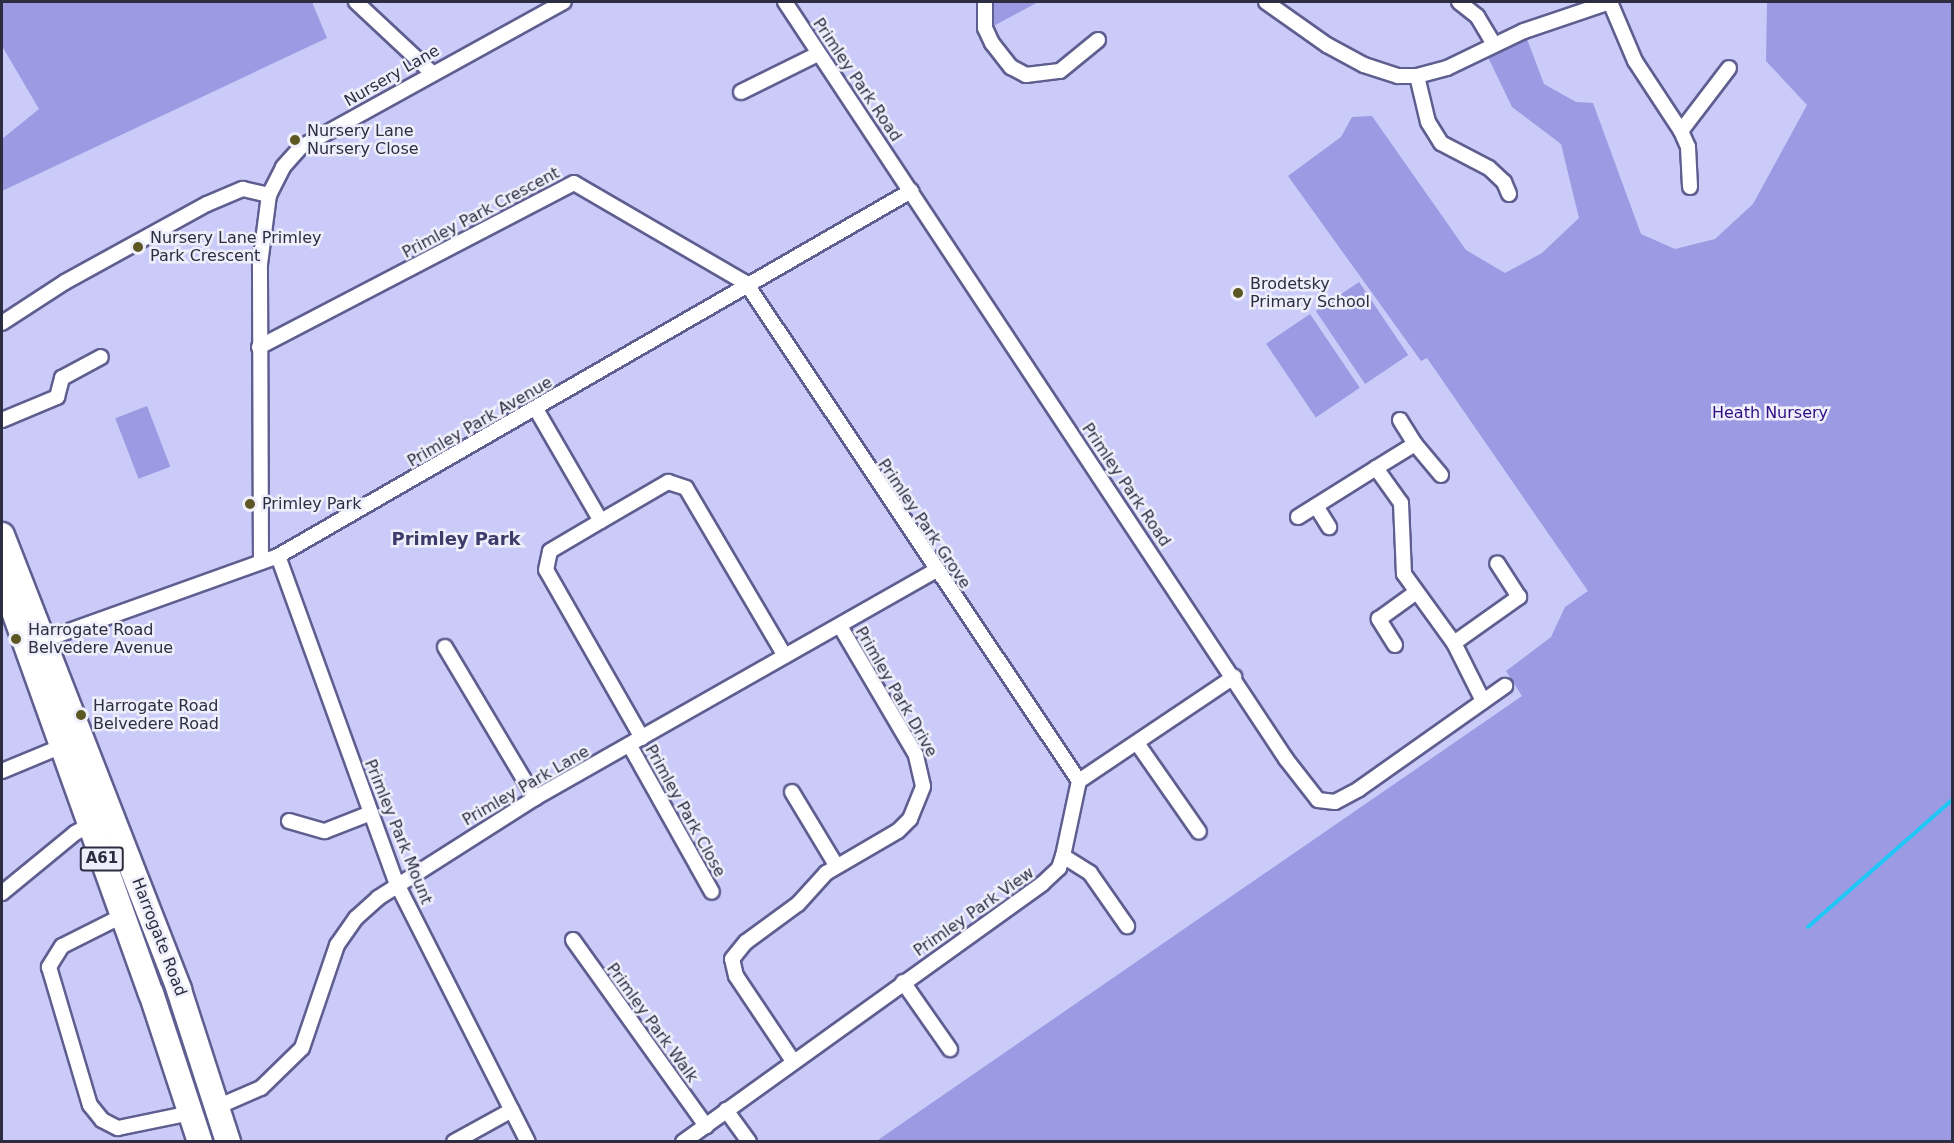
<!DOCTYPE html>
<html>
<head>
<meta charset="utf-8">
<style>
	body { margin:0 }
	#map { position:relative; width:1954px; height:1143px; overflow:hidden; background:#cacbf8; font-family:"DejaVu Sans",sans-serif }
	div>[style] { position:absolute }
	.green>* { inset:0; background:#9b9ae3; transform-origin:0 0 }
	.stream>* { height:4px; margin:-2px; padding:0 2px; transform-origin:2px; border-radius:2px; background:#1ec7f6 }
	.roads { filter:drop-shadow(2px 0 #5f5e90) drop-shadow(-2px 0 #5f5e90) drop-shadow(0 2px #5f5e90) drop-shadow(0 -2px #5f5e90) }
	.minor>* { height:14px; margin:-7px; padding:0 7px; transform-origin:7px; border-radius:7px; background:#fff }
	.trunk>* { height:24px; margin:-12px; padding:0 12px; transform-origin:12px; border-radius:12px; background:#fff }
	.dots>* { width:16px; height:16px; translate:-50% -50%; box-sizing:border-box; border:3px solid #efeffb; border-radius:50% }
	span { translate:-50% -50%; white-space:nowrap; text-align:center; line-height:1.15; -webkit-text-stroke:5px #efeffb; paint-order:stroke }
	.shield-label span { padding:2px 4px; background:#efeffb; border:2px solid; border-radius:4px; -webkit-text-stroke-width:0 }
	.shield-label { font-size:15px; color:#2d2d42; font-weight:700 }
	.street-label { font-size:16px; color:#2d2d42 }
	.poi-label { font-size:16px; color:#2d2d42 }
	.left { translate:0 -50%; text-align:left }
	.park-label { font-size:16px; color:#300e82 }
	.neighbourhood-label { font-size:18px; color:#3d3b6a; font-weight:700 }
	.frame { position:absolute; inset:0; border:3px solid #2d2d42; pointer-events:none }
</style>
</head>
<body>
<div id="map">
	<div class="green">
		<div style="clip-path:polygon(2px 2px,312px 2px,327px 38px,2px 191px,2px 139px,39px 109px,2px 46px)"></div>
		<div style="clip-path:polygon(994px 2px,1038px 2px,990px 28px)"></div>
		<div style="clip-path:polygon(1767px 2px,1952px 2px,1952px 1141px,875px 1142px,1522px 696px,1506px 671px,1551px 637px,1565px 607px,1588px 591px,1427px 358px,1421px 361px,1288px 176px,1341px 137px,1352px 117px,1372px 116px,1466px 250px,1505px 273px,1542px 253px,1579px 218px,1561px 144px,1512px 107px,1484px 49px,1524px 31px,1544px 84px,1576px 102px,1593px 103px,1641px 234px,1675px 249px,1715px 239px,1753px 204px,1807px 105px,1766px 61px)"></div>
		<div style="left:1359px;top:282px;width:88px;height:52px;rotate:56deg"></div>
		<div style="left:1310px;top:314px;width:89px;height:53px;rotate:56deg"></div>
		<div style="left:147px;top:406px;width:65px;height:34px;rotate:69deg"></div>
		<div style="left:127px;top:871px;width:171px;height:12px;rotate:70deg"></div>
	</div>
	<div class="stream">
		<div style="left:1808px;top:927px;width:192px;rotate:-41.4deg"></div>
	</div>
	<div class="roads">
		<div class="minor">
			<div style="left:356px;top:2px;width:103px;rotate:43deg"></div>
			<div style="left:785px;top:2px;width:908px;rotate:56.5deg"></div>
			<div style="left:1286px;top:759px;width:52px;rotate:52deg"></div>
			<div style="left:1318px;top:800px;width:17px;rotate:7deg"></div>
			<div style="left:1335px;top:802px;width:27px;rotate:-28deg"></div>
			<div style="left:1359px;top:789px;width:179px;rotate:-35.2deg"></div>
			<div style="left:985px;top:2px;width:26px;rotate:90deg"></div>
			<div style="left:985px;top:28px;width:17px;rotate:65deg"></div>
			<div style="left:992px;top:43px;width:31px;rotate:52deg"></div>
			<div style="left:1011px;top:67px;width:17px;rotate:28deg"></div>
			<div style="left:1026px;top:75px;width:34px;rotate:-7deg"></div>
			<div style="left:1060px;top:71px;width:49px;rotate:-39.2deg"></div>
			<div style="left:1266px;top:2px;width:75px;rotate:35.2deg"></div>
			<div style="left:1327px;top:45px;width:42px;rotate:28.4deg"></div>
			<div style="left:1364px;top:65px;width:36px;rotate:18deg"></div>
			<div style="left:1398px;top:76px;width:19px"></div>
			<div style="left:1417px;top:76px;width:31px;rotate:-15deg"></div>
			<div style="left:1447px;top:68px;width:85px;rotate:-25.7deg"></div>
			<div style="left:1524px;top:31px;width:91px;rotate:-18.6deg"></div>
			<div style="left:1459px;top:2px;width:23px;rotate:38deg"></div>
			<div style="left:1477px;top:16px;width:33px;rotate:59deg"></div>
			<div style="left:1610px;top:2px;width:64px;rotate:67deg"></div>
			<div style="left:1635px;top:61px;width:84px;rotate:56.7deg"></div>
			<div style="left:1681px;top:131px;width:17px;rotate:66deg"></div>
			<div style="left:1688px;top:147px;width:40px;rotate:87.1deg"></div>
			<div style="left:1417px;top:76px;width:47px;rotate:76.6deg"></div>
			<div style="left:1428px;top:122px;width:25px;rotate:58deg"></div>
			<div style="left:1441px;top:143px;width:54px;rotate:27.5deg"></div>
			<div style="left:1489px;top:168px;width:21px;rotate:43deg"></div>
			<div style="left:1504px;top:182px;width:13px;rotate:67deg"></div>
			<div style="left:741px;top:92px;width:86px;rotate:-26.3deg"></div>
			<div style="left:1681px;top:131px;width:79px;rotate:-52.7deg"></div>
			<div style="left:2px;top:323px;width:75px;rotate:-33.1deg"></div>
			<div style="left:65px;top:282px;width:162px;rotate:-28.8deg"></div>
			<div style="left:207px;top:204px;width:39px;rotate:-23deg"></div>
			<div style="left:243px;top:189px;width:27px;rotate:13deg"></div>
			<div style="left:259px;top:347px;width:355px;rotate:-27.5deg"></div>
			<div style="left:574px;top:183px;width:199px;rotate:30.2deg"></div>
			<div style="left:746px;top:283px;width:599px;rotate:56.23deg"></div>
			<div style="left:536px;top:409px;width:129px;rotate:59.9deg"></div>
			<div style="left:2px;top:420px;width:60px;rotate:-22.7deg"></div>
			<div style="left:57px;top:397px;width:20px;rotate:-75deg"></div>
			<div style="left:62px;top:378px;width:44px;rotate:-28.3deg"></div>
			<div style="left:1400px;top:420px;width:28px;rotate:58deg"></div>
			<div style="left:1441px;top:475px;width:40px;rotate:-130deg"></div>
			<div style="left:1415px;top:444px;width:46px;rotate:148.4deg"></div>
			<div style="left:1376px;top:468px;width:43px;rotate:54.5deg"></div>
			<div style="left:1401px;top:503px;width:71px;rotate:87.6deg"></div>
			<div style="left:1404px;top:574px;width:85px;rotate:54.1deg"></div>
			<div style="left:1454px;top:643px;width:65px;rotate:63.4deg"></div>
			<div style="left:1316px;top:506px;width:25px;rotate:58deg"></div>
			<div style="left:1298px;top:517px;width:92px;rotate:-32.1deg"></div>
			<div style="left:278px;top:556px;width:349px;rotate:70.1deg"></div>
			<div style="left:397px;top:884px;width:289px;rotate:63.1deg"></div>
			<div style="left:261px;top:562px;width:298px;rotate:-90.2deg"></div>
			<div style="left:260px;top:264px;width:70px;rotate:-82.6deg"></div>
			<div style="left:269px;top:195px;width:31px;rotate:-63deg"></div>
			<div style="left:283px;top:167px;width:27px;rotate:-48deg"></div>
			<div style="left:301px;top:147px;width:300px;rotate:-28.9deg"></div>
			<div style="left:44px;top:640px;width:249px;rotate:-19.7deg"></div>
			<div style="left:278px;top:556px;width:731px;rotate:-29.97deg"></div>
			<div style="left:1454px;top:643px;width:80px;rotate:-35.3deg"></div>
			<div style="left:1519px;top:597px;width:40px;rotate:-122.9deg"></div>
			<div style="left:1395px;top:645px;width:31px;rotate:-122deg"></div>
			<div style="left:1379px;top:619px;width:44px;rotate:-35.8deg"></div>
			<div style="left:445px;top:647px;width:176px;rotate:59.2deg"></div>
			<div style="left:642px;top:738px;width:193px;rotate:-119.7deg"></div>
			<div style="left:546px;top:570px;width:19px;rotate:-78deg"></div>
			<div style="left:550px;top:551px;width:59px;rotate:-30.5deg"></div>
			<div style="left:601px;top:521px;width:78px;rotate:-30.2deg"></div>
			<div style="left:668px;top:482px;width:19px;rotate:18deg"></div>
			<div style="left:686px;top:488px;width:195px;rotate:59.5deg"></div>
			<div style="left:1137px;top:743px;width:108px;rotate:55.1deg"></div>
			<div style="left:630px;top:746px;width:167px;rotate:60.7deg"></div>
			<div style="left:2px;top:771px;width:63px;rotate:-22.5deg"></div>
			<div style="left:792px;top:792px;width:85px;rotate:58.9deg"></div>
			<div style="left:289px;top:821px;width:37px;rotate:16deg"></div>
			<div style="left:325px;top:831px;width:49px;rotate:-21.4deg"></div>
			<div style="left:1063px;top:856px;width:32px;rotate:32deg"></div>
			<div style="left:1090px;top:873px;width:65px;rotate:55.1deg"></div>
			<div style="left:2px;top:893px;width:94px;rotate:-39.4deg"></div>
			<div style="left:75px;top:833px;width:24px;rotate:-28deg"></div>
			<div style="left:124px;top:915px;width:69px;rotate:153.4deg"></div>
			<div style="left:62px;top:946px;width:25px;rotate:122deg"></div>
			<div style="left:49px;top:967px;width:144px;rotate:73.5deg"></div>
			<div style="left:90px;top:1105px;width:19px;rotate:51deg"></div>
			<div style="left:102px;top:1120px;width:18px;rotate:27deg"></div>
			<div style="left:118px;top:1128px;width:75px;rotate:-11.6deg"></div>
			<div style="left:573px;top:940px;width:229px;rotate:54.4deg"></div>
			<div style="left:903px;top:982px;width:82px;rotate:55deg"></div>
			<div style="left:793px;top:1061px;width:102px;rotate:-123.8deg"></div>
			<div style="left:736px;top:976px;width:17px;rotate:-103deg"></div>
			<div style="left:732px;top:959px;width:22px;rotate:-51deg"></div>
			<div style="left:746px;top:942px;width:64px;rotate:-36.2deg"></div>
			<div style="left:798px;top:904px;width:42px;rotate:-47.9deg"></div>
			<div style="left:826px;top:873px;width:83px;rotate:-30.3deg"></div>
			<div style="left:898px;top:831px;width:17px;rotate:-45deg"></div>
			<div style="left:910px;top:819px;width:35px;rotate:-68deg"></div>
			<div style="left:923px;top:786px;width:32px;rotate:-103deg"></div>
			<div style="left:916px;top:755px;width:150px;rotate:-120.5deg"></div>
			<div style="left:217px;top:1107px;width:48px;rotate:-23.4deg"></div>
			<div style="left:261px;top:1088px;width:57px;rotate:-44.3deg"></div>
			<div style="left:302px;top:1048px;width:109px;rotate:-71.2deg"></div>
			<div style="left:337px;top:945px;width:33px;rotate:-55deg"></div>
			<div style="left:356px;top:918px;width:30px;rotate:-42deg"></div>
			<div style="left:378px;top:898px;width:186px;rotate:-32.5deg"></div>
			<div style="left:535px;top:798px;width:460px;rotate:-29.6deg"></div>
			<div style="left:726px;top:1110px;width:39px;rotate:54deg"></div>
			<div style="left:454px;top:1142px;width:66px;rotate:-28.9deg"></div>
			<div style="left:683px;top:1142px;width:443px;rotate:-35.7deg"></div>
			<div style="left:1043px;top:883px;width:22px;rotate:-43deg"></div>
			<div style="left:1059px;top:868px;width:13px;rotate:-72deg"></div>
			<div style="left:1063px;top:856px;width:77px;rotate:-78deg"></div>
			<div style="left:1079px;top:781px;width:187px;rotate:-33.9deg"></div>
		</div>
		<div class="trunk">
			<div style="left:2px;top:535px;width:488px;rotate:68.7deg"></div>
			<div style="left:179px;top:990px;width:160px;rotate:72.1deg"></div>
			<div style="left:2px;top:578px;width:441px;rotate:70.3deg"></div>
			<div style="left:151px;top:993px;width:157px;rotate:71.8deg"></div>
		</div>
	</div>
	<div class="dots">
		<div style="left:295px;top:140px;background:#5c5723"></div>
		<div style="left:138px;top:247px;background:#5c5723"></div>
		<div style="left:1238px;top:293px;background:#5c5723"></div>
		<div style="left:250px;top:504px;background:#5c5723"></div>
		<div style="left:16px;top:639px;background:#5c5723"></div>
		<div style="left:81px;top:715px;background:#5c5723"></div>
	</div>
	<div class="shield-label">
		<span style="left:102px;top:859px">A61</span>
	</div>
	<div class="street-label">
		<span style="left:392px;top:76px;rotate:-30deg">Nursery Lane</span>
		<span style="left:857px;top:80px;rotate:56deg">Primley Park Road</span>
		<span style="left:481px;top:213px;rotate:-28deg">Primley Park Crescent</span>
		<span style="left:480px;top:422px;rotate:-30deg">Primley Park Avenue</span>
		<span style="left:1126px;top:485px;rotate:56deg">Primley Park Road</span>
		<span style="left:924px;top:524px;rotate:56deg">Primley Park Grove</span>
		<span style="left:896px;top:692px;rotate:60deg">Primley Park Drive</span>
		<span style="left:526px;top:786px;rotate:-30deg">Primley Park Lane</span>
		<span style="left:685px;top:811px;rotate:61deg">Primley Park Close</span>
		<span style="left:398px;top:832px;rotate:68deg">Primley Park Mount</span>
		<span style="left:974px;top:912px;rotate:-35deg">Primley Park View</span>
		<span style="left:159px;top:937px;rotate:69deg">Harrogate Road</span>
		<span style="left:652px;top:1023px;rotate:54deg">Primley Park Walk</span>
	</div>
	<div class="poi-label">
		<span class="left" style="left:307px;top:140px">Nursery Lane<br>Nursery Close</span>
		<span class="left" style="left:150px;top:247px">Nursery Lane Primley<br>Park Crescent</span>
		<span class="left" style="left:1250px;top:293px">Brodetsky<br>Primary School</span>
		<span class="left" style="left:262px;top:504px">Primley Park</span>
		<span class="left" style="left:28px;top:639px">Harrogate Road<br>Belvedere Avenue</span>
		<span class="left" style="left:93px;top:715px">Harrogate Road<br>Belvedere Road</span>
	</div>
	<div class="park-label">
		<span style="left:1770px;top:413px">Heath Nursery</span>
	</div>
	<div class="neighbourhood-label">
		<span style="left:456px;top:539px">Primley Park</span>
	</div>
	<div class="frame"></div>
</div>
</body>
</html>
